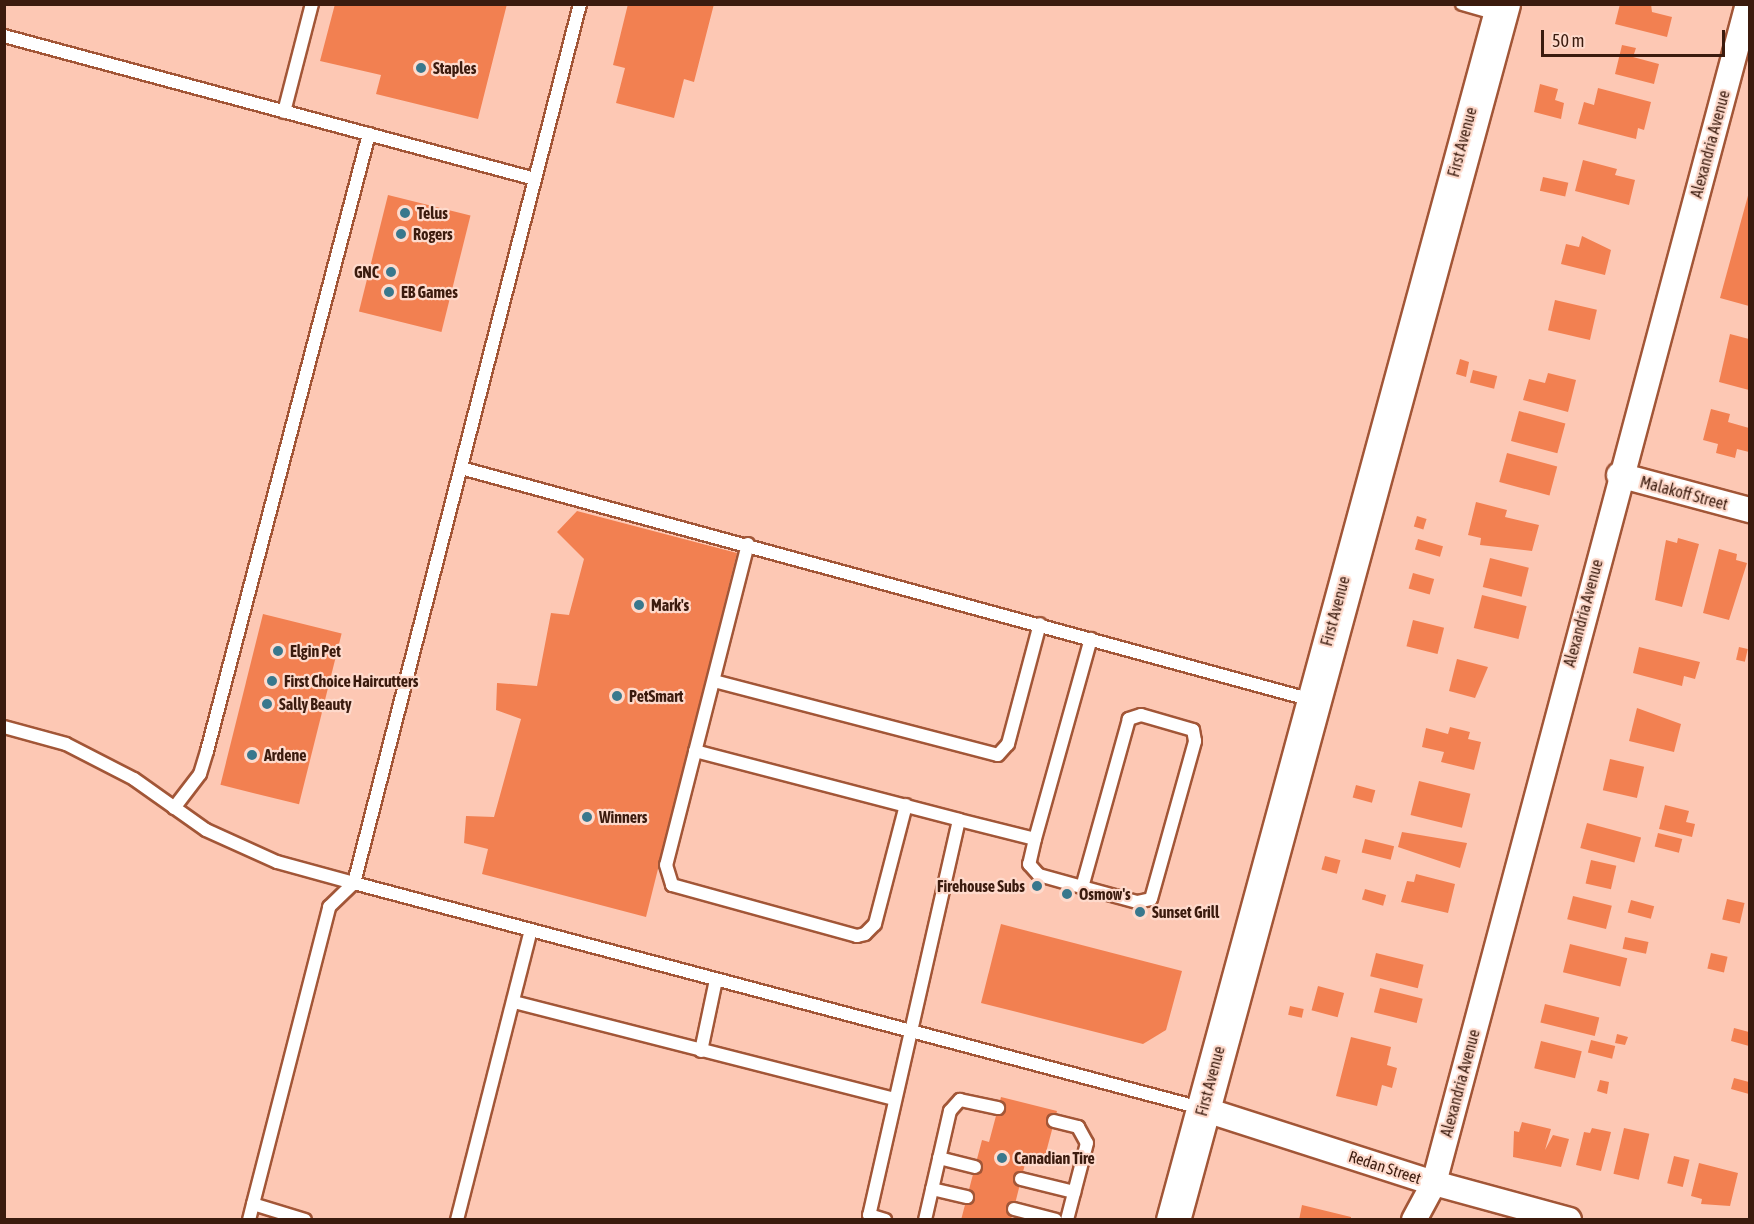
<!DOCTYPE html>
<html>
<head>
<meta charset="utf-8">
<style>
	body { margin:0 }
	#map { position:relative; width:1754px; height:1224px; overflow:hidden; background:#fdc8b4; font-family:"Asap Condensed",sans-serif }
	div>[style] { position:absolute }
	.building>* { inset:0; background:#f28051; transform-origin:0 0 }
	.roads { filter:drop-shadow(2px 0 #a25637) drop-shadow(-2px 0 #a25637) drop-shadow(0 2px #a25637) drop-shadow(0 -2px #a25637) }
	.lane>* { height:12px; margin:-6px; padding:0 6px; transform-origin:6px; border-radius:6px; background:#fff }
	.street>* { height:24px; margin:-12px; padding:0 12px; transform-origin:12px; border-radius:12px; background:#fff }
	.secondary>* { height:33px; margin:-16.5px; padding:0 16.5px; transform-origin:16.5px; border-radius:16.5px; background:#fff }
	.dots>* { width:16px; height:16px; translate:-50% -50%; box-sizing:border-box; border:3px solid #fedacc; border-radius:50% }
	span { translate:-50% -50%; white-space:nowrap; text-align:center; line-height:1.15; -webkit-text-stroke:4.5px #fedacc; paint-order:stroke }
	.poi-label { font-size:16px; color:#3b1b0e; font-weight:700 }
	.left { translate:0 -50%; text-align:left }
	.right { translate:-100% -50%; text-align:right }
	.street-label { font-size:16px; color:#3b1b0e }
	.frame { position:absolute; inset:0; border:6px solid #3b1b0e; pointer-events:none }
	.scale { position:absolute; left:1541px; top:30px; width:184px; height:27px; box-sizing:border-box; border:3px solid #3b1b0e; border-top:0; padding-left:8px; font-size:18px; line-height:21px; white-space:nowrap; color:#3b1b0e; -webkit-text-stroke:4px #fedacc; paint-order:stroke }
</style>
</head>
<body>
<div id="map">
	<div class="building">
		<div style="clip-path:polygon(335px 4px,507px 4px,478px 119px,376px 94px,381px 75px,320px 61px)"></div>
		<div style="clip-path:polygon(628px 4px,714px 4px,694px 82px,684px 79px,674px 118px,616px 103px,625px 68px,613px 65px)"></div>
		<div style="clip-path:polygon(1620px 4px,1651px 4px,1652px 12px,1672px 17px,1667px 37px,1615px 24px)"></div>
		<div style="clip-path:polygon(1622px 45px,1636px 48px,1633px 57px,1659px 64px,1654px 84px,1615px 74px)"></div>
		<div style="clip-path:polygon(1540px 84px,1558px 89px,1555px 100px,1564px 103px,1561px 119px,1534px 112px)"></div>
		<div style="clip-path:polygon(1598px 88px,1651px 102px,1644px 130px,1638px 128px,1636px 139px,1578px 124px,1584px 102px,1594px 105px)"></div>
		<div style="clip-path:polygon(1583px 160px,1617px 169px,1615px 175px,1635px 180px,1629px 205px,1575px 191px)"></div>
		<div style="left:1543px;top:177px;width:26px;height:14px;rotate:13deg"></div>
		<div style="clip-path:polygon(1749px 192px,1749px 306px,1720px 298px)"></div>
		<div style="left:388px;top:195px;width:85px;height:120px;rotate:14deg"></div>
		<div style="clip-path:polygon(1582px 236px,1611px 250px,1605px 275px,1561px 264px,1566px 244px,1579px 247px)"></div>
		<div style="left:1555px;top:300px;width:43px;height:31px;rotate:13deg"></div>
		<div style="clip-path:polygon(1730px 334px,1749px 339px,1749px 390px,1719px 382px)"></div>
		<div style="clip-path:polygon(1460px 359px,1469px 362px,1466px 377px,1456px 374px)"></div>
		<div style="left:1473px;top:370px;width:25px;height:13px;rotate:14deg"></div>
		<div style="clip-path:polygon(1548px 373px,1576px 380px,1568px 412px,1523px 400px,1529px 379px,1545px 383px)"></div>
		<div style="clip-path:polygon(1711px 409px,1730px 414px,1728px 422px,1749px 428px,1749px 452px,1737px 449px,1735px 458px,1716px 453px,1718px 444px,1703px 440px)"></div>
		<div style="left:1519px;top:411px;width:48px;height:31px;rotate:15deg"></div>
		<div style="left:1507px;top:453px;width:52px;height:30px;rotate:15deg"></div>
		<div style="clip-path:polygon(1476px 502px,1507px 510px,1505px 517px,1539px 525px,1532px 551px,1480px 545px,1481px 538px,1468px 535px)"></div>
		<div style="clip-path:polygon(577px 511px,737px 553px,646px 917px,482px 874px,488px 849px,464px 843px,466px 816px,494px 817px,521px 719px,496px 710px,497px 683px,537px 686px,551px 613px,569px 615px,584px 559px,557px 532px)"></div>
		<div style="left:1417px;top:516px;width:10px;height:11px;rotate:17deg"></div>
		<div style="clip-path:polygon(1678px 538px,1699px 544px,1682px 607px,1655px 600px,1666px 540px,1677px 543px)"></div>
		<div style="left:1418px;top:539px;width:26px;height:11px;rotate:16deg"></div>
		<div style="clip-path:polygon(1719px 549px,1737px 554px,1736px 560px,1747px 563px,1729px 620px,1703px 613px)"></div>
		<div style="left:1490px;top:558px;width:40px;height:30px;rotate:14deg"></div>
		<div style="left:1413px;top:573px;width:22px;height:16px;rotate:16deg"></div>
		<div style="left:1482px;top:595px;width:46px;height:34px;rotate:14deg"></div>
		<div style="left:263px;top:614px;width:81px;height:176px;rotate:14deg"></div>
		<div style="left:1413px;top:620px;width:32px;height:27px;rotate:14deg"></div>
		<div style="clip-path:polygon(1639px 647px,1700px 662px,1695px 679px,1684px 676px,1682px 686px,1633px 673px)"></div>
		<div style="left:1739px;top:647px;width:9px;height:13px;rotate:13deg"></div>
		<div style="clip-path:polygon(1457px 659px,1488px 667px,1475px 698px,1449px 691px)"></div>
		<div style="clip-path:polygon(1637px 708px,1681px 724px,1674px 752px,1629px 741px)"></div>
		<div style="clip-path:polygon(1450px 727px,1470px 732px,1468px 739px,1481px 742px,1474px 770px,1441px 762px,1444px 752px,1422px 747px,1426px 728px,1448px 734px)"></div>
		<div style="left:1610px;top:759px;width:35px;height:32px;rotate:13deg"></div>
		<div style="left:1419px;top:781px;width:53px;height:35px;rotate:14deg"></div>
		<div style="left:1356px;top:785px;width:20px;height:13px;rotate:15deg"></div>
		<div style="clip-path:polygon(1665px 805px,1689px 811px,1686px 822px,1695px 824px,1692px 837px,1659px 829px)"></div>
		<div style="left:1587px;top:823px;width:56px;height:26px;rotate:15deg"></div>
		<div style="clip-path:polygon(1402px 832px,1467px 843px,1460px 868px,1398px 847px)"></div>
		<div style="left:1658px;top:833px;width:25px;height:14px;rotate:14deg"></div>
		<div style="left:1365px;top:839px;width:30px;height:14px;rotate:14deg"></div>
		<div style="left:1325px;top:856px;width:16px;height:14px;rotate:15deg"></div>
		<div style="left:1591px;top:860px;width:26px;height:24px;rotate:13deg"></div>
		<div style="clip-path:polygon(1416px 874px,1455px 884px,1448px 913px,1401px 902px,1407px 881px,1414px 882px)"></div>
		<div style="left:1365px;top:889px;width:22px;height:11px;rotate:16deg"></div>
		<div style="left:1573px;top:896px;width:40px;height:24px;rotate:14deg"></div>
		<div style="left:1727px;top:899px;width:18px;height:21px;rotate:13deg"></div>
		<div style="left:1631px;top:900px;width:24px;height:13px;rotate:15deg"></div>
		<div style="clip-path:polygon(1001px 924px,1182px 971px,1166px 1030px,1143px 1044px,981px 1003px)"></div>
		<div style="left:1625px;top:937px;width:24px;height:12px;rotate:12deg"></div>
		<div style="left:1570px;top:944px;width:59px;height:29px;rotate:14deg"></div>
		<div style="left:1376px;top:953px;width:49px;height:24px;rotate:14deg"></div>
		<div style="left:1711px;top:953px;width:17px;height:16px;rotate:13deg"></div>
		<div style="left:1318px;top:986px;width:27px;height:25px;rotate:15deg"></div>
		<div style="left:1380px;top:988px;width:44px;height:25px;rotate:14deg"></div>
		<div style="left:1545px;top:1004px;width:56px;height:19px;rotate:14deg"></div>
		<div style="left:1290px;top:1006px;width:14px;height:9px;rotate:12deg"></div>
		<div style="clip-path:polygon(1734px 1028px,1749px 1032px,1749px 1046px,1731px 1041px)"></div>
		<div style="clip-path:polygon(1617px 1034px,1628px 1037px,1625px 1045px,1615px 1043px)"></div>
		<div style="clip-path:polygon(1351px 1037px,1391px 1047px,1387px 1065px,1397px 1068px,1392px 1088px,1382px 1085px,1377px 1106px,1336px 1096px)"></div>
		<div style="left:1591px;top:1040px;width:25px;height:13px;rotate:14deg"></div>
		<div style="left:1541px;top:1041px;width:42px;height:28px;rotate:14deg"></div>
		<div style="clip-path:polygon(1734px 1078px,1749px 1082px,1749px 1094px,1731px 1089px)"></div>
		<div style="clip-path:polygon(1600px 1080px,1609px 1082px,1607px 1094px,1597px 1091px)"></div>
		<div style="clip-path:polygon(1001px 1097px,1057px 1111px,1044px 1160px,1027px 1156px,1011px 1220px,961px 1220px,982px 1140px,989px 1142px)"></div>
		<div style="clip-path:polygon(1522px 1122px,1551px 1129px,1545px 1150px,1553px 1135px,1569px 1139px,1561px 1167px,1513px 1157px,1514px 1131px,1519px 1132px)"></div>
		<div style="clip-path:polygon(1592px 1128px,1611px 1132px,1601px 1171px,1576px 1165px,1584px 1132px,1590px 1133px)"></div>
		<div style="left:1624px;top:1128px;width:26px;height:47px;rotate:13deg"></div>
		<div style="left:1674px;top:1156px;width:16px;height:28px;rotate:14deg"></div>
		<div style="clip-path:polygon(1699px 1163px,1738px 1173px,1730px 1206px,1701px 1204px,1702px 1199px,1691px 1196px)"></div>
		<div style="clip-path:polygon(1302px 1205px,1351px 1217px,1351px 1220px,1299px 1220px)"></div>
	</div>
	<div class="roads">
		<div class="lane">
			<div style="left:580px;top:4px;width:908px;rotate:104.42deg"></div>
			<div style="left:354px;top:883px;width:876px;rotate:14.88deg"></div>
			<div style="left:1462px;top:4px;width:37px;rotate:16deg"></div>
			<div style="left:4px;top:36px;width:550px;rotate:15.07deg"></div>
			<div style="left:284px;top:112px;width:112px;rotate:-75.5deg"></div>
			<div style="left:461px;top:468px;width:882px;rotate:15.25deg"></div>
			<div style="left:748px;top:544px;width:331px;rotate:104.3deg"></div>
			<div style="left:666px;top:865px;width:21px;rotate:73deg"></div>
			<div style="left:672px;top:885px;width:192px;rotate:15.4deg"></div>
			<div style="left:857px;top:936px;width:8px;rotate:-14deg"></div>
			<div style="left:865px;top:934px;width:14px;rotate:-45deg"></div>
			<div style="left:875px;top:924px;width:123px;rotate:-75.4deg"></div>
			<div style="left:714px;top:681px;width:293px;rotate:14.6deg"></div>
			<div style="left:998px;top:755px;width:15px;rotate:-48deg"></div>
			<div style="left:1008px;top:744px;width:124px;rotate:-75.1deg"></div>
			<div style="left:4px;top:727px;width:64px;rotate:15.3deg"></div>
			<div style="left:66px;top:744px;width:76px;rotate:27.2deg"></div>
			<div style="left:134px;top:779px;width:88px;rotate:35.3deg"></div>
			<div style="left:206px;top:830px;width:78px;rotate:24.3deg"></div>
			<div style="left:277px;top:862px;width:80px;rotate:15.3deg"></div>
			<div style="left:695px;top:751px;width:273px;rotate:14.6deg"></div>
			<div style="left:959px;top:820px;width:405px;rotate:102.8deg"></div>
			<div style="left:869px;top:1215px;width:17px;rotate:17deg"></div>
			<div style="left:174px;top:808px;width:43px;rotate:-52.6deg"></div>
			<div style="left:200px;top:774px;width:24px;rotate:-73deg"></div>
			<div style="left:207px;top:751px;width:638px;rotate:-75.29deg"></div>
			<div style="left:959px;top:820px;width:78px;rotate:14deg"></div>
			<div style="left:1035px;top:839px;width:208px;rotate:-74.4deg"></div>
			<div style="left:1035px;top:839px;width:26px;rotate:103deg"></div>
			<div style="left:1029px;top:864px;width:15px;rotate:48deg"></div>
			<div style="left:1039px;top:875px;width:45px;rotate:15.6deg"></div>
			<div style="left:1082px;top:887px;width:57px;rotate:15.3deg"></div>
			<div style="left:1137px;top:902px;width:14px;rotate:-12deg"></div>
			<div style="left:1151px;top:899px;width:164px;rotate:-74.4deg"></div>
			<div style="left:1195px;top:741px;width:11px;rotate:-100deg"></div>
			<div style="left:1193px;top:730px;width:54px;rotate:-163.9deg"></div>
			<div style="left:1141px;top:715px;width:13px;rotate:162deg"></div>
			<div style="left:1129px;top:719px;width:174px;rotate:105.6deg"></div>
			<div style="left:514px;top:1002px;width:393px;rotate:14.3deg"></div>
			<div style="left:701px;top:1051px;width:73px;rotate:-78.1deg"></div>
			<div style="left:1054px;top:1121px;width:25px;rotate:14deg"></div>
			<div style="left:1078px;top:1127px;width:18px;rotate:61deg"></div>
			<div style="left:1087px;top:1143px;width:80px;rotate:104.6deg"></div>
			<div style="left:939px;top:1158px;width:37px;rotate:14deg"></div>
			<div style="left:1021px;top:1179px;width:55px;rotate:13.8deg"></div>
			<div style="left:932px;top:1189px;width:36px;rotate:13deg"></div>
			<div style="left:1014px;top:1209px;width:43px;rotate:14.7deg"></div>
			<div style="left:249px;top:1220px;width:16px;rotate:-76deg"></div>
			<div style="left:305px;top:1220px;width:54px;rotate:-162.9deg"></div>
			<div style="left:253px;top:1204px;width:307px;rotate:-75.6deg"></div>
			<div style="left:329px;top:907px;width:35px;rotate:-44deg"></div>
			<div style="left:457px;top:1220px;width:299px;rotate:-75.7deg"></div>
			<div style="left:925px;top:1220px;width:112px;rotate:-77.1deg"></div>
			<div style="left:950px;top:1111px;width:15px;rotate:-48deg"></div>
			<div style="left:960px;top:1100px;width:39px;rotate:12deg"></div>
		</div>
		<div class="street">
			<div style="left:1619px;top:475px;width:136px;rotate:15deg"></div>
			<div style="left:1203px;top:1109px;width:243px;rotate:17.8deg"></div>
			<div style="left:1434px;top:1183px;width:140px;rotate:15.3deg"></div>
			<div style="left:1414px;top:1220px;width:42px;rotate:-61.6deg"></div>
			<div style="left:1434px;top:1183px;width:1220px;rotate:-75.09deg"></div>
		</div>
		<div class="secondary">
			<div style="left:1173px;top:1220px;width:1260px;rotate:-74.82deg"></div>
		</div>
	</div>
	<div class="dots">
		<div style="left:421px;top:68px;background:#39788d"></div>
		<div style="left:405px;top:213px;background:#39788d"></div>
		<div style="left:401px;top:234px;background:#39788d"></div>
		<div style="left:391px;top:272px;background:#39788d"></div>
		<div style="left:389px;top:292px;background:#39788d"></div>
		<div style="left:639px;top:605px;background:#39788d"></div>
		<div style="left:278px;top:651px;background:#39788d"></div>
		<div style="left:272px;top:681px;background:#39788d"></div>
		<div style="left:617px;top:696px;background:#39788d"></div>
		<div style="left:267px;top:704px;background:#39788d"></div>
		<div style="left:252px;top:755px;background:#39788d"></div>
		<div style="left:587px;top:817px;background:#39788d"></div>
		<div style="left:1037px;top:886px;background:#39788d"></div>
		<div style="left:1067px;top:894px;background:#39788d"></div>
		<div style="left:1140px;top:912px;background:#39788d"></div>
		<div style="left:1002px;top:1158px;background:#39788d"></div>
	</div>
	<div class="poi-label">
		<span class="left" style="left:433px;top:68px">Staples</span>
		<span class="left" style="left:417px;top:213px">Telus</span>
		<span class="left" style="left:413px;top:234px">Rogers</span>
		<span class="right" style="left:379px;top:272px">GNC</span>
		<span class="left" style="left:401px;top:292px">EB Games</span>
		<span class="left" style="left:651px;top:605px">Mark's</span>
		<span class="left" style="left:290px;top:651px">Elgin Pet</span>
		<span class="left" style="left:284px;top:681px">First Choice Haircutters</span>
		<span class="left" style="left:629px;top:696px">PetSmart</span>
		<span class="left" style="left:279px;top:704px">Sally Beauty</span>
		<span class="left" style="left:264px;top:755px">Ardene</span>
		<span class="left" style="left:599px;top:817px">Winners</span>
		<span class="right" style="left:1025px;top:886px">Firehouse Subs</span>
		<span class="left" style="left:1079px;top:894px">Osmow's</span>
		<span class="left" style="left:1152px;top:912px">Sunset Grill</span>
		<span class="left" style="left:1014px;top:1158px">Canadian Tire</span>
	</div>
	<div class="street-label">
		<span style="left:1462px;top:142px;rotate:-75deg">First Avenue</span>
		<span style="left:1710px;top:144px;rotate:-75deg">Alexandria Avenue</span>
		<span style="left:1684px;top:493px;rotate:15deg">Malakoff Street</span>
		<span style="left:1335px;top:611px;rotate:-75deg">First Avenue</span>
		<span style="left:1583px;top:613px;rotate:-75deg">Alexandria Avenue</span>
		<span style="left:1210px;top:1081px;rotate:-75deg">First Avenue</span>
		<span style="left:1460px;top:1083px;rotate:-75deg">Alexandria Avenue</span>
		<span style="left:1385px;top:1167px;rotate:18deg">Redan Street</span>
	</div>
	<div class="frame"></div>
	<div class="scale">50 m</div>
</div>
</body>
</html>
